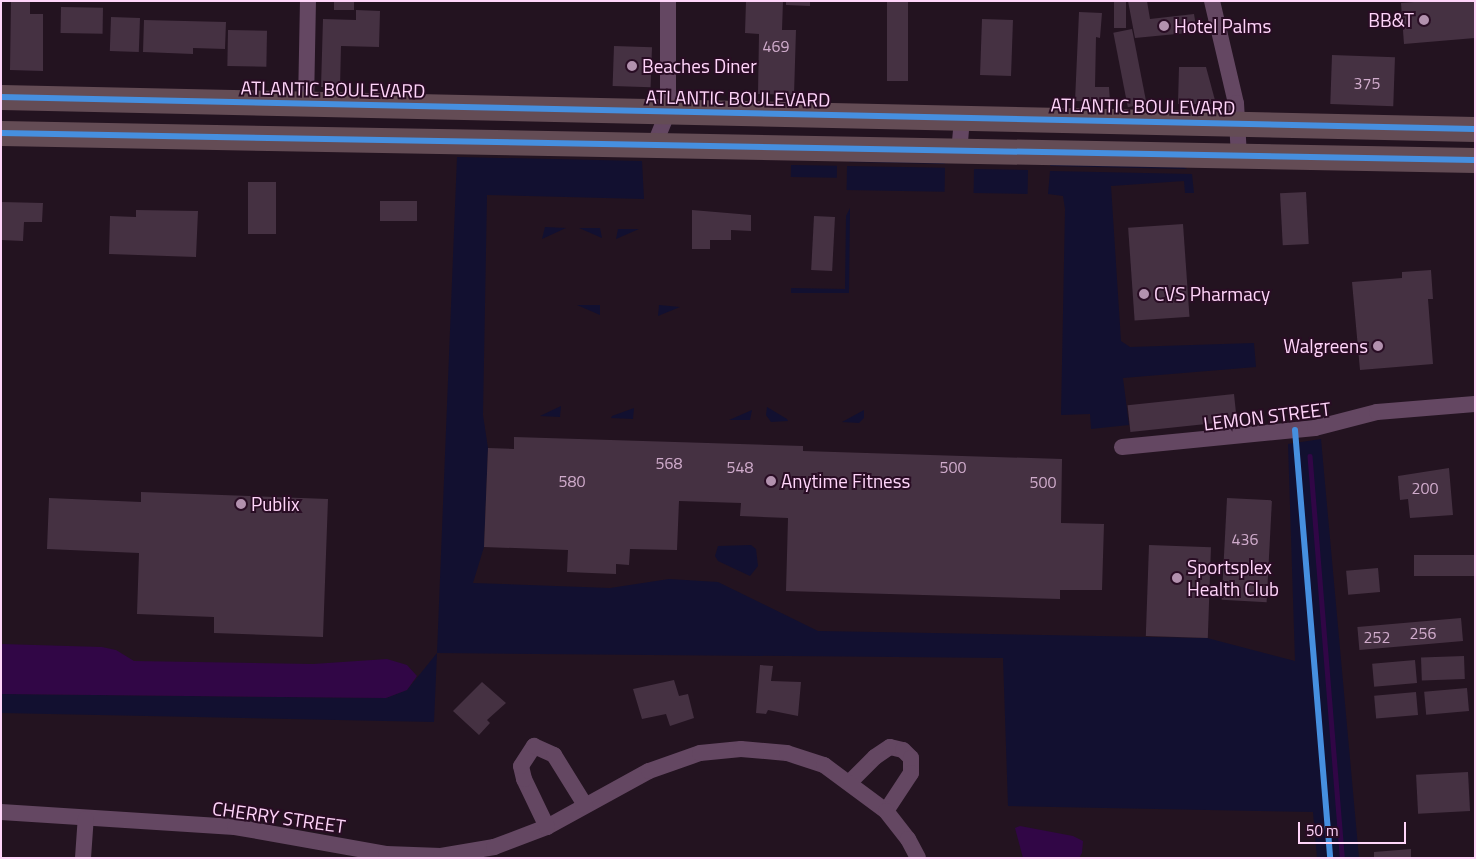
<!DOCTYPE html>
<html>
<head>
<meta charset="utf-8">
<style>
	body { margin:0 }
	#map { position:relative; width:1476px; height:859px; overflow:hidden; background:#231320; font-family:"Titillium Web",sans-serif }
	div>[style] { position:absolute }
	.green>* { inset:0; background:#121030; transform-origin:0 0 }
	.water>* { inset:0; background:#310646 }
	.stream>* { height:4.5px; margin:-2.25px; padding:0 2.25px; transform-origin:2.25px; border-radius:2.25px; background:#310646 }
	.building>* { inset:0; background:#453142; transform-origin:0 0 }
	.minor>* { height:16px; margin:-8px; padding:0 8px; transform-origin:8px; border-radius:8px; background:#644762 }
	.highway>* { height:25px; margin:-12.5px; padding:0 12.5px; transform-origin:12.5px; border-radius:12.5px; background:#644c55 }
	.cycleway>* { height:6px; margin:-3px; padding:0 3px; transform-origin:3px; border-radius:3px; background:#468fdf }
	.dots>* { width:14px; height:14px; translate:-50% -50%; box-sizing:border-box; border:2px solid #290d24; border-radius:50% }
	span { translate:-50% -50%; white-space:nowrap; text-align:center; line-height:1.15; -webkit-text-stroke:4px #290d24; paint-order:stroke }
	.number-label { font-size:16px; color:#d0accc }
	.number-label span { -webkit-text-stroke-width:0 }
	.poi-label { font-size:19px; color:#ffd5fa }
	.right { translate:-100% -50%; text-align:right }
	.left { translate:0 -50%; text-align:left }
	.street-label { font-size:19px; color:#ffd5fa }
	.frame { position:absolute; inset:0; border:2px solid #ffd5fa; pointer-events:none }
	.scale { position:absolute; left:1298px; top:822px; width:108px; height:22px; box-sizing:border-box; border:2px solid #ffd5fa; border-top:0; padding-left:6px; font-size:15px; line-height:18px; white-space:nowrap; color:#ffd5fa; -webkit-text-stroke:4px #290d24; paint-order:stroke }
</style>
</head>
<body>
<div id="map">
	<div class="green">
		<div style="clip-path:polygon(457px 157px,642px 161px,644px 199px,487px 195px,483px 415px,488px 448px,484px 547px,473px 583px,610px 588px,669px 579px,718px 582px,818px 631px,1207px 638px,1295px 661px,1288px 444px,1321px 439px,1359px 858px,1317px 858px,1313px 812px,1008px 806px,1003px 658px,437px 653px,434px 722px,1px 713px,1px 694px,386px 698px,407px 690px,437px 653px)"></div>
		<div style="clip-path:polygon(850px 159px,943px 162px,945px 164px,849px 162px)"></div>
		<div style="clip-path:polygon(1051px 164px,1182px 166px,1187px 169px,1050px 166px)"></div>
		<div style="left:791px;top:165px;width:46px;height:12px;rotate:1deg"></div>
		<div style="left:847px;top:166px;width:98px;height:24px;rotate:1deg"></div>
		<div style="left:974px;top:169px;width:54px;height:24px;rotate:1deg"></div>
		<div style="clip-path:polygon(1050px 171px,1192px 174px,1194px 193px,1185px 193px,1184px 181px,1111px 186px,1121px 341px,1130px 347px,1254px 343px,1256px 367px,1123px 378px,1129px 425px,1091px 429px,1090px 414px,1061px 415px,1065px 209px,1063px 196px,1048px 194px)"></div>
		<div style="clip-path:polygon(850px 208px,849px 293px,791px 293px,791px 288px,845px 289px,846px 216px)"></div>
		<div style="clip-path:polygon(545px 227px,566px 228px,542px 239px)"></div>
		<div style="clip-path:polygon(579px 228px,600px 228px,602px 238px)"></div>
		<div style="clip-path:polygon(618px 229px,639px 229px,616px 239px)"></div>
		<div style="clip-path:polygon(577px 305px,600px 305px,600px 315px)"></div>
		<div style="clip-path:polygon(659px 305px,680px 307px,658px 316px)"></div>
		<div style="clip-path:polygon(561px 406px,560px 417px,540px 416px,542px 415px)"></div>
		<div style="clip-path:polygon(767px 407px,787px 419px,788px 421px,771px 422px,766px 415px)"></div>
		<div style="clip-path:polygon(634px 408px,633px 419px,611px 418px,612px 416px)"></div>
		<div style="clip-path:polygon(752px 410px,750px 420px,729px 420px)"></div>
		<div style="clip-path:polygon(864px 410px,864px 418px,859px 423px,842px 422px)"></div>
		<div style="clip-path:polygon(751px 545px,756px 549px,758px 566px,750px 576px,718px 561px,715px 556px,718px 546px)"></div>
	</div>
	<div class="water">
		<div style="clip-path:polygon(1px 644px,102px 647px,116px 650px,134px 661px,313px 664px,387px 659px,407px 665px,417px 676px,407px 690px,386px 698px,1px 694px)"></div>
		<div style="clip-path:polygon(1020px 826px,1073px 836px,1083px 841px,1082px 853px,1079px 858px,1023px 858px,1015px 828px)"></div>
	</div>
	<div class="stream">
		<div style="left:1310px;top:456px;width:403px;rotate:85.4deg"></div>
	</div>
	<div class="building">
		<div style="clip-path:polygon(11px 1px,30px 1px,30px 14px,43px 14px,43px 71px,10px 70px)"></div>
		<div style="left:334px;top:1px;width:20px;height:9px"></div>
		<div style="clip-path:polygon(746px 1px,783px 1px,782px 30px,796px 30px,794px 95px,758px 94px,759px 34px,745px 33px)"></div>
		<div style="clip-path:polygon(786px 1px,810px 1px,810px 6px,786px 5px)"></div>
		<div style="left:887px;top:1px;width:21px;height:80px"></div>
		<div style="left:1114px;top:1px;width:12px;height:27px"></div>
		<div style="clip-path:polygon(1128px 1px,1147px 1px,1150px 19px,1194px 14px,1197px 32px,1135px 38px)"></div>
		<div style="clip-path:polygon(1427px 1px,1475px 1px,1475px 38px,1404px 44px,1401px 3px)"></div>
		<div style="left:61px;top:7px;width:42px;height:26px;rotate:1deg"></div>
		<div style="clip-path:polygon(356px 10px,380px 11px,379px 47px,341px 46px,340px 88px,321px 87px,323px 19px,356px 20px)"></div>
		<div style="clip-path:polygon(1079px 12px,1102px 13px,1100px 38px,1096px 37px,1095px 87px,1109px 87px,1110px 102px,1075px 101px)"></div>
		<div style="left:111px;top:17px;width:29px;height:34px;rotate:2deg"></div>
		<div style="left:982px;top:19px;width:31px;height:56px;rotate:2deg"></div>
		<div style="clip-path:polygon(144px 20px,226px 22px,225px 49px,193px 48px,193px 54px,143px 52px)"></div>
		<div style="left:1132px;top:29px;width:76px;height:19px;rotate:79deg"></div>
		<div style="left:228px;top:30px;width:39px;height:36px;rotate:1deg"></div>
		<div style="left:614px;top:46px;width:38px;height:40px;rotate:2deg"></div>
		<div style="left:1332px;top:55px;width:63px;height:49px;rotate:2deg"></div>
		<div style="clip-path:polygon(1179px 67px,1206px 67px,1216px 104px,1178px 104px)"></div>
		<div style="left:248px;top:182px;width:28px;height:52px"></div>
		<div style="left:1306px;top:192px;width:52px;height:26px;rotate:87deg"></div>
		<div style="left:380px;top:201px;width:37px;height:20px"></div>
		<div style="clip-path:polygon(1px 202px,43px 203px,42px 222px,24px 222px,23px 241px,1px 240px)"></div>
		<div style="clip-path:polygon(136px 210px,198px 211px,196px 257px,109px 254px,110px 216px,136px 217px)"></div>
		<div style="clip-path:polygon(692px 210px,751px 215px,751px 231px,731px 230px,731px 240px,710px 240px,710px 249px,692px 249px)"></div>
		<div style="left:814px;top:216px;width:21px;height:54px;rotate:3deg"></div>
		<div style="left:1183px;top:224px;width:93px;height:55px;rotate:86deg"></div>
		<div style="clip-path:polygon(1431px 270px,1433px 299px,1428px 299px,1433px 364px,1360px 370px,1352px 282px,1402px 278px,1402px 272px)"></div>
		<div style="left:1234px;top:394px;width:27px;height:107px;rotate:84deg"></div>
		<div style="clip-path:polygon(514px 437px,803px 446px,803px 451px,1062px 459px,1061px 523px,1104px 524px,1102px 590px,1060px 590px,1060px 599px,786px 591px,788px 518px,740px 516px,741px 503px,679px 501px,677px 550px,630px 549px,629px 565px,616px 564px,616px 574px,567px 572px,568px 550px,484px 547px,488px 448px,514px 449px)"></div>
		<div style="clip-path:polygon(1449px 468px,1453px 515px,1410px 518px,1408px 499px,1400px 500px,1398px 476px)"></div>
		<div style="clip-path:polygon(141px 492px,328px 499px,323px 637px,214px 633px,214px 617px,137px 614px,139px 553px,47px 549px,49px 498px,141px 502px)"></div>
		<div style="left:1227px;top:498px;width:45px;height:102px;rotate:3deg"></div>
		<div style="left:1149px;top:545px;width:62px;height:91px;rotate:2deg"></div>
		<div style="left:1475px;top:555px;width:21px;height:61px;rotate:90deg"></div>
		<div style="left:1378px;top:568px;width:24px;height:32px;rotate:85deg"></div>
		<div style="left:1461px;top:618px;width:23px;height:104px;rotate:85deg"></div>
		<div style="left:1464px;top:656px;width:23px;height:43px;rotate:88deg"></div>
		<div style="left:1415px;top:660px;width:23px;height:43px;rotate:85deg"></div>
		<div style="clip-path:polygon(760px 665px,773px 666px,771px 681px,801px 682px,798px 716px,768px 710px,766px 714px,756px 713px)"></div>
		<div style="clip-path:polygon(674px 680px,679px 696px,688px 694px,694px 718px,670px 726px,666px 714px,642px 719px,633px 689px)"></div>
		<div style="clip-path:polygon(482px 682px,506px 703px,487px 720px,490px 723px,479px 735px,453px 711px)"></div>
		<div style="left:1467px;top:688px;width:23px;height:43px;rotate:85deg"></div>
		<div style="left:1416px;top:692px;width:23px;height:42px;rotate:85deg"></div>
		<div style="left:1468px;top:772px;width:39px;height:52px;rotate:87deg"></div>
		<div style="clip-path:polygon(1411px 849px,1411px 858px,1374px 858px,1374px 852px)"></div>
	</div>
	<div class="minor">
		<div style="left:1212px;top:1px;width:105px;rotate:76.8deg"></div>
		<div style="left:1236px;top:103px;width:54px;rotate:86.8deg"></div>
		<div style="left:306px;top:104px;width:103px;rotate:-88.9deg"></div>
		<div style="left:654px;top:146px;width:38px;rotate:-68deg"></div>
		<div style="left:668px;top:111px;width:110px;rotate:-90deg"></div>
		<div style="left:959px;top:153px;width:36px;rotate:-85deg"></div>
		<div style="left:1122px;top:447px;width:194px;rotate:-5.6deg"></div>
		<div style="left:1315px;top:428px;width:64px;rotate:-14.5deg"></div>
		<div style="left:1377px;top:412px;width:98px;rotate:-4.7deg"></div>
		<div style="left:850px;top:782px;width:35px;rotate:-45deg"></div>
		<div style="left:875px;top:757px;width:18px;rotate:-34deg"></div>
		<div style="left:890px;top:747px;width:13px;rotate:13deg"></div>
		<div style="left:903px;top:750px;width:11px;rotate:45deg"></div>
		<div style="left:911px;top:758px;width:15px;rotate:90deg"></div>
		<div style="left:911px;top:773px;width:45px;rotate:123.3deg"></div>
		<div style="left:1px;top:812px;width:234px;rotate:3.7deg"></div>
		<div style="left:235px;top:827px;width:153px;rotate:10.1deg"></div>
		<div style="left:386px;top:854px;width:55px;rotate:2.1deg"></div>
		<div style="left:441px;top:856px;width:54px;rotate:-9.6deg"></div>
		<div style="left:494px;top:847px;width:57px;rotate:-20.7deg"></div>
		<div style="left:547px;top:827px;width:116px;rotate:-28.8deg"></div>
		<div style="left:649px;top:771px;width:54px;rotate:-19.4deg"></div>
		<div style="left:700px;top:753px;width:41px;rotate:-5.6deg"></div>
		<div style="left:741px;top:749px;width:46px;rotate:5deg"></div>
		<div style="left:787px;top:753px;width:39px;rotate:18deg"></div>
		<div style="left:824px;top:765px;width:77px;rotate:36.6deg"></div>
		<div style="left:886px;top:811px;width:36px;rotate:52deg"></div>
		<div style="left:908px;top:839px;width:21px;rotate:62deg"></div>
		<div style="left:547px;top:827px;width:53px;rotate:-115.6deg"></div>
		<div style="left:524px;top:779px;width:13px;rotate:-103deg"></div>
		<div style="left:521px;top:766px;width:24px;rotate:-57deg"></div>
		<div style="left:534px;top:746px;width:22px;rotate:24deg"></div>
		<div style="left:554px;top:755px;width:59px;rotate:58.2deg"></div>
		<div style="left:83px;top:858px;width:39px;rotate:-86deg"></div>
	</div>
	<div class="highway">
		<div style="left:1px;top:97px;width:1474px;rotate:1.24deg"></div>
		<div style="left:1px;top:133px;width:1474px;rotate:1.05deg"></div>
	</div>
	<div class="cycleway">
		<div style="left:1px;top:97px;width:1474px;rotate:1.24deg"></div>
		<div style="left:1px;top:133px;width:1474px;rotate:1.05deg"></div>
		<div style="left:1295px;top:430px;width:429px;rotate:85.3deg"></div>
	</div>
	<div class="dots">
		<div style="left:1424px;top:20px;background:#b291ae"></div>
		<div style="left:1164px;top:26px;background:#b291ae"></div>
		<div style="left:632px;top:66px;background:#b291ae"></div>
		<div style="left:1144px;top:294px;background:#b291ae"></div>
		<div style="left:1378px;top:346px;background:#b291ae"></div>
		<div style="left:771px;top:481px;background:#b291ae"></div>
		<div style="left:241px;top:504px;background:#b291ae"></div>
		<div style="left:1177px;top:578px;background:#b291ae"></div>
	</div>
	<div class="number-label">
		<span style="left:776px;top:46px">469</span>
		<span style="left:1367px;top:83px">375</span>
		<span style="left:669px;top:463px">568</span>
		<span style="left:740px;top:467px">548</span>
		<span style="left:953px;top:467px">500</span>
		<span style="left:572px;top:481px">580</span>
		<span style="left:1043px;top:482px">500</span>
		<span style="left:1425px;top:488px">200</span>
		<span style="left:1245px;top:539px">436</span>
		<span style="left:1423px;top:633px">256</span>
		<span style="left:1377px;top:637px">252</span>
	</div>
	<div class="poi-label">
		<span class="right" style="left:1414px;top:20px">BB&amp;T</span>
		<span class="left" style="left:1174px;top:26px">Hotel Palms</span>
		<span class="left" style="left:642px;top:66px">Beaches Diner</span>
		<span class="left" style="left:1154px;top:294px">CVS Pharmacy</span>
		<span class="right" style="left:1368px;top:346px">Walgreens</span>
		<span class="left" style="left:781px;top:481px">Anytime Fitness</span>
		<span class="left" style="left:251px;top:504px">Publix</span>
		<span class="left" style="left:1187px;top:578px">Sportsplex<br>Health Club</span>
	</div>
	<div class="street-label">
		<span style="left:333px;top:89px;rotate:1deg">ATLANTIC BOULEVARD</span>
		<span style="left:738px;top:98px;rotate:1deg">ATLANTIC BOULEVARD</span>
		<span style="left:1143px;top:106px;rotate:1deg">ATLANTIC BOULEVARD</span>
		<span style="left:1267px;top:416px;rotate:-7deg">LEMON STREET</span>
		<span style="left:279px;top:817px;rotate:8deg">CHERRY STREET</span>
	</div>
	<div class="frame"></div>
	<div class="scale">50 m</div>
</div>
</body>
</html>
